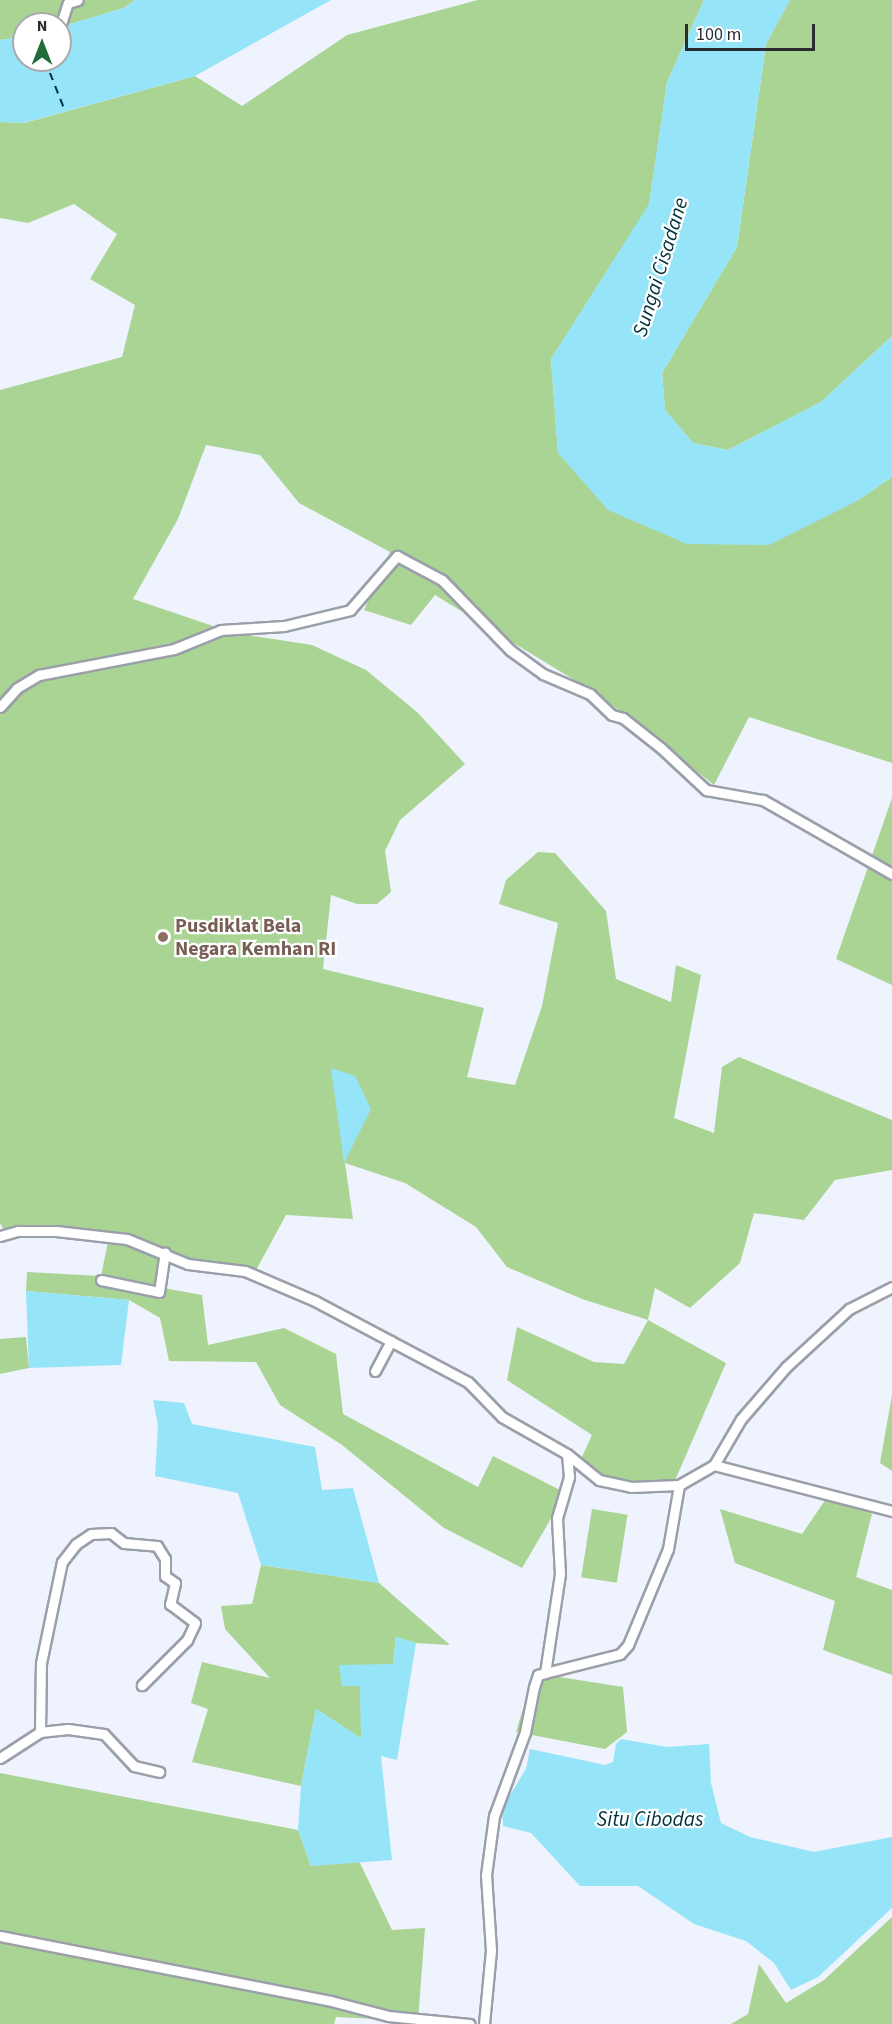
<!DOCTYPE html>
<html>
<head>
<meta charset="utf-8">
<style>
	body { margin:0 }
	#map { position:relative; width:892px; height:2024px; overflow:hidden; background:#eef3fe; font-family:"Source Sans 3",sans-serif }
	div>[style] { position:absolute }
	.green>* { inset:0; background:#aad493; transform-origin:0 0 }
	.water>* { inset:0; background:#96e4f8 }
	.ferry>* { height:1.5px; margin-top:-0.75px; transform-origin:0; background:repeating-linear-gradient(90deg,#00333d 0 8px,transparent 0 14px) }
	.roads { filter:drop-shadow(2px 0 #9a9fa9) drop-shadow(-2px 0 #9a9fa9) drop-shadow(0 2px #9a9fa9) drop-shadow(0 -2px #9a9fa9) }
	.minor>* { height:9px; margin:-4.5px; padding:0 4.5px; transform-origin:4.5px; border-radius:4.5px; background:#fff }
	.dots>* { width:16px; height:16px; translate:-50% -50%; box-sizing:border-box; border:3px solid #fff; border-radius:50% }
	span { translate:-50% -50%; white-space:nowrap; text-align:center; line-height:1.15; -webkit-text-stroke:4.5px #fff; paint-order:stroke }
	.education-label { font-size:20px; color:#785e54; font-weight:700 }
	.left { translate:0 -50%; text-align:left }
	.water-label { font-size:21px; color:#00333d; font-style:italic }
	.north { position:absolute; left:12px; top:12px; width:60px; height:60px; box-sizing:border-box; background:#fff; border:2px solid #a9aaac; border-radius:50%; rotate:0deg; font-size:16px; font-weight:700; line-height:24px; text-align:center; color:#292b2f }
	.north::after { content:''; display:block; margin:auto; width:21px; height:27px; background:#216c3a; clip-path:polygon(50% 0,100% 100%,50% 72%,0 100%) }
	.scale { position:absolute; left:685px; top:24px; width:130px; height:27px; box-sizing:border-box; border:3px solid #292b2f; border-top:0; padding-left:8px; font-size:18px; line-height:21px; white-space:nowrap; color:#292b2f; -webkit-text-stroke:4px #fff; paint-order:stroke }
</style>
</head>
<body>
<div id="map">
	<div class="green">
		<div style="clip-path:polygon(0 0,135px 0,124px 8px,60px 27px,24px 24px,24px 37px,0 40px)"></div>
		<div style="clip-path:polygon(478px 0,704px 0,667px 82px,649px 205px,551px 359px,558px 453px,857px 501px,892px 477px,892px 763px,749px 717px,714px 785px,599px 695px,435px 595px,411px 625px,364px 610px,390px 552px,299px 503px,260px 455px,206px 445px,178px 519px,133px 599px,234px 633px,312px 645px,366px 670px,417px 712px,465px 764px,400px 820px,385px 851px,391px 892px,377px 904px,357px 904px,331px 895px,323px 969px,484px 1008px,467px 1077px,515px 1085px,542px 1006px,558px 923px,499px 904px,506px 880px,538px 852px,555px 853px,606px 911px,616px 979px,671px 1002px,676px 965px,701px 975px,674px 1118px,714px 1133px,722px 1067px,739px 1057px,892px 1120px,892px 1170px,835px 1180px,804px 1220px,754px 1213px,740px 1263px,690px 1308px,655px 1288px,648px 1320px,726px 1363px,670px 1492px,576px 1470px,592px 1435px,507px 1380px,517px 1327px,594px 1362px,624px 1364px,648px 1320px,582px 1299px,507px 1267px,476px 1227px,405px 1183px,345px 1163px,353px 1219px,286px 1215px,255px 1272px,171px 1255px,163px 1288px,202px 1295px,208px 1345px,284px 1328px,336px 1354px,343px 1414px,478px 1487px,493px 1456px,566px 1493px,522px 1568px,444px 1528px,342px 1445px,280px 1405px,256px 1362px,169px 1361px,160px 1318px,129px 1300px,26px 1291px,27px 1272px,101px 1276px,109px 1237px,5px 1232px,0 1223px,0 390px,122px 357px,135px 305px,90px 279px,117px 234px,74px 204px,28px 223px,0 218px,0 122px,24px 123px,195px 76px,242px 106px,347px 35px)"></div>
		<div style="clip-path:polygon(790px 0,892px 0,892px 336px,821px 402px,728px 450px,693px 443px,665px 410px,662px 373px,737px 247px,766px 44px)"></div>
		<div style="clip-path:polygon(892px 798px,892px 985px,836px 959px)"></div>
		<div style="clip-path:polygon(26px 1337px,29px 1368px,0 1374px,0 1339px)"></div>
		<div style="clip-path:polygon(892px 1395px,892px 1471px,880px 1463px)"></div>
		<div style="clip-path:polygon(828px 1496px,872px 1514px,856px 1577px,892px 1590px,892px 1675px,823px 1650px,835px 1601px,735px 1563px,720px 1509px,802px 1534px)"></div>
		<div style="left:592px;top:1509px;width:36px;height:69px;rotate:9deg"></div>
		<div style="clip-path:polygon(261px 1565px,379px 1583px,450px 1645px,416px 1643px,396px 1637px,393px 1664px,360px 1686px,362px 1739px,316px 1709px,301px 1786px,192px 1762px,208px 1709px,191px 1703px,202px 1662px,270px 1678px,225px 1629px,221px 1606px,252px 1604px)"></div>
		<div style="clip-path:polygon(534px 1673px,623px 1687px,627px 1732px,605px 1749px,516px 1732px)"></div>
		<div style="clip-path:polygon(0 1773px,298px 1830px,311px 1866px,359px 1861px,392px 1930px,425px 1928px,418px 2021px,336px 2017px,334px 2024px,0 2024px)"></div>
		<div style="clip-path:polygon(892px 1917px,892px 2024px,731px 2024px,748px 2014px,759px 1964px,786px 2003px,824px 1980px)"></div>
	</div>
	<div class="water">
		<div style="clip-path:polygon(135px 0,331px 0,195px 76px,23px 123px,0 122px,0 40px,24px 37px,24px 60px,60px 60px,60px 27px,124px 8px)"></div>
		<div style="clip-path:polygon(704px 0,790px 0,766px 44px,737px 247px,662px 373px,665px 410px,693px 443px,728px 450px,821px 402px,892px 336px,892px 477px,857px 501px,769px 545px,687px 544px,608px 510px,558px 453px,551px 359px,649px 204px,667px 82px)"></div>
		<div style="clip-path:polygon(331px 1068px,355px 1076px,371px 1109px,344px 1163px)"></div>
		<div style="clip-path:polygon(26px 1291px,129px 1300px,121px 1365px,29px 1368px)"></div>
		<div style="clip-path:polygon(153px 1400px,184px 1403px,192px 1424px,315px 1447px,322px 1490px,353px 1488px,379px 1583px,261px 1565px,238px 1493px,155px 1476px,158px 1425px)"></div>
		<div style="clip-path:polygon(396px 1637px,416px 1643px,397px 1760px,381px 1756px,392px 1860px,311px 1866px,298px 1830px,301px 1786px,316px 1709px,361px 1738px,360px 1686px,342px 1686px,339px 1665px,393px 1664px)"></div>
		<div style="clip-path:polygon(621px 1739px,667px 1747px,709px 1744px,711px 1783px,721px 1823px,750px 1837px,814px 1852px,892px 1837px,892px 1908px,818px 1977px,791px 1990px,774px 1963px,746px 1941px,694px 1924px,638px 1886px,580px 1886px,531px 1833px,503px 1826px,502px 1808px,526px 1769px,530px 1749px,605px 1765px,613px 1762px,616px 1744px)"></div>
	</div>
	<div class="ferry">
		<div style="left:45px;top:60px;width:52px;rotate:68.4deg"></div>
	</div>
	<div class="roads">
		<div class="minor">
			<div style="left:60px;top:27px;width:25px;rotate:-72deg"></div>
			<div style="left:68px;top:3px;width:10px;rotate:-17deg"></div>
			<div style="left:0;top:707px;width:25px;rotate:-48deg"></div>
			<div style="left:17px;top:688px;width:26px;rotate:-31deg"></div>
			<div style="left:39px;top:675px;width:137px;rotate:-10.9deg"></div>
			<div style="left:174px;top:649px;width:51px;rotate:-22deg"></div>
			<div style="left:221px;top:630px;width:63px;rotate:-3.6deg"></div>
			<div style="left:284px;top:626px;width:68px;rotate:-13.6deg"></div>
			<div style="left:350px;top:610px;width:72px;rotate:-49deg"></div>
			<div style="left:397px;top:556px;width:51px;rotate:28.1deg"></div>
			<div style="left:442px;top:580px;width:98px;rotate:45.8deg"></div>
			<div style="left:510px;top:650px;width:41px;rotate:36deg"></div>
			<div style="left:543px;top:674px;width:51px;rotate:23.1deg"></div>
			<div style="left:590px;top:694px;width:30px;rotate:44deg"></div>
			<div style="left:612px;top:715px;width:11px;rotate:15deg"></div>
			<div style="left:623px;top:718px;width:48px;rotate:38.3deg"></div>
			<div style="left:661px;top:748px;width:62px;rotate:43deg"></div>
			<div style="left:706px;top:790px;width:58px;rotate:10deg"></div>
			<div style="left:763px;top:800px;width:149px;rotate:29.8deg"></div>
			<div style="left:0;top:1236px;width:19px;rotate:-16deg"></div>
			<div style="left:18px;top:1231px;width:38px"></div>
			<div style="left:56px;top:1231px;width:71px;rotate:6.4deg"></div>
			<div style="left:127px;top:1239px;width:66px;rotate:22.3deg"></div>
			<div style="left:188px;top:1264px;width:57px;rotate:7deg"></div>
			<div style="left:245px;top:1271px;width:76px;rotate:23.2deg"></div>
			<div style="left:315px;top:1301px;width:173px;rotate:27.9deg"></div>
			<div style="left:468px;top:1382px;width:49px;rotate:45.8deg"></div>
			<div style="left:502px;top:1417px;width:75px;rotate:29.6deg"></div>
			<div style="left:567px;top:1454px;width:41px;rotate:39.1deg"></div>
			<div style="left:599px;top:1480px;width:33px;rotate:12deg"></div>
			<div style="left:631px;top:1487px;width:48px;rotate:-2.4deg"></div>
			<div style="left:101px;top:1280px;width:59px;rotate:11.7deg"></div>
			<div style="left:159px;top:1292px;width:40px;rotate:-81.5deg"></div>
			<div style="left:375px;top:1371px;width:34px;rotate:-62deg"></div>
			<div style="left:714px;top:1465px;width:184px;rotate:14.5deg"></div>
			<div style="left:545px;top:1673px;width:77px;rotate:-14.2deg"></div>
			<div style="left:620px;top:1654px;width:12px;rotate:-48deg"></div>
			<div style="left:628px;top:1645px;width:104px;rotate:-67.4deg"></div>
			<div style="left:668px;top:1549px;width:65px;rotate:-80.2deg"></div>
			<div style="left:679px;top:1485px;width:40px;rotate:-29.7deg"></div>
			<div style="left:714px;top:1465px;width:53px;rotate:-59.6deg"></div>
			<div style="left:741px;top:1419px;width:69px;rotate:-49.1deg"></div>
			<div style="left:786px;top:1367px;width:86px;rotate:-42.6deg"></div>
			<div style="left:849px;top:1309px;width:48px;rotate:-27.1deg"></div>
			<div style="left:40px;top:1732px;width:69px;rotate:-89.2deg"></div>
			<div style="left:41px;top:1663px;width:103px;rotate:-78.3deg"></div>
			<div style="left:62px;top:1562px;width:23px;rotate:-52deg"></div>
			<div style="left:76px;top:1544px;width:18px;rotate:-34deg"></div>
			<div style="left:91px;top:1534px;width:20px;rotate:-3deg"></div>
			<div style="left:111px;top:1533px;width:16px;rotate:38deg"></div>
			<div style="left:124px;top:1543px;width:33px;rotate:5deg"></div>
			<div style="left:157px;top:1546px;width:15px;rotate:58deg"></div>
			<div style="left:165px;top:1559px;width:17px;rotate:90deg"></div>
			<div style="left:165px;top:1576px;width:12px;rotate:35deg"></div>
			<div style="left:175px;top:1583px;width:22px;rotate:103deg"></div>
			<div style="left:170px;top:1604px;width:31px;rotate:37deg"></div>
			<div style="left:195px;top:1623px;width:19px;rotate:115deg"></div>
			<div style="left:187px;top:1640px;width:64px;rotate:135deg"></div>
			<div style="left:0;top:1758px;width:48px;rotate:-33deg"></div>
			<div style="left:40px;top:1732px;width:28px;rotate:-6deg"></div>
			<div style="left:68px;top:1729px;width:36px;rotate:8deg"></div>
			<div style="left:104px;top:1734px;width:44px;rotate:46.8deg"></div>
			<div style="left:134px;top:1766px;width:26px;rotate:13deg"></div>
			<div style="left:0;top:1936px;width:337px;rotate:11.1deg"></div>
			<div style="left:331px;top:2001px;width:59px;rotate:14.7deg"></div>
			<div style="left:388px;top:2016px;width:82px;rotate:5.6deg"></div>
			<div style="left:484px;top:2024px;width:74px;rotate:-84.6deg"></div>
			<div style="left:491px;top:1950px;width:75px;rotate:-93.8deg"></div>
			<div style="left:486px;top:1875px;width:60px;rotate:-82.3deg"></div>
			<div style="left:494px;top:1816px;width:90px;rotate:-69.7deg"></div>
			<div style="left:525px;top:1732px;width:46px;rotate:-78.7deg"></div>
			<div style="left:534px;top:1687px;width:13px;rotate:-72deg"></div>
			<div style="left:538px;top:1675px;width:7px;rotate:-16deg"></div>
			<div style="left:545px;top:1673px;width:100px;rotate:-81.4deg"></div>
			<div style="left:560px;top:1574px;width:56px;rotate:-93.1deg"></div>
			<div style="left:557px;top:1518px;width:43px;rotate:-73.7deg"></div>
			<div style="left:569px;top:1477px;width:23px;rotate:-95deg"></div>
		</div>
	</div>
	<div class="dots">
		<div style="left:163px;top:937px;background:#8d6e63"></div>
	</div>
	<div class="education-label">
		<span class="left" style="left:175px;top:938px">Pusdiklat Bela<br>Negara Kemhan RI</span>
	</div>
	<div class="water-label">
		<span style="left:660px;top:267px;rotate:-73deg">Sungai Cisadane</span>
		<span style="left:650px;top:1819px">Situ Cibodas</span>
	</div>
	<div class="north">N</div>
	<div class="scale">100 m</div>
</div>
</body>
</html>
